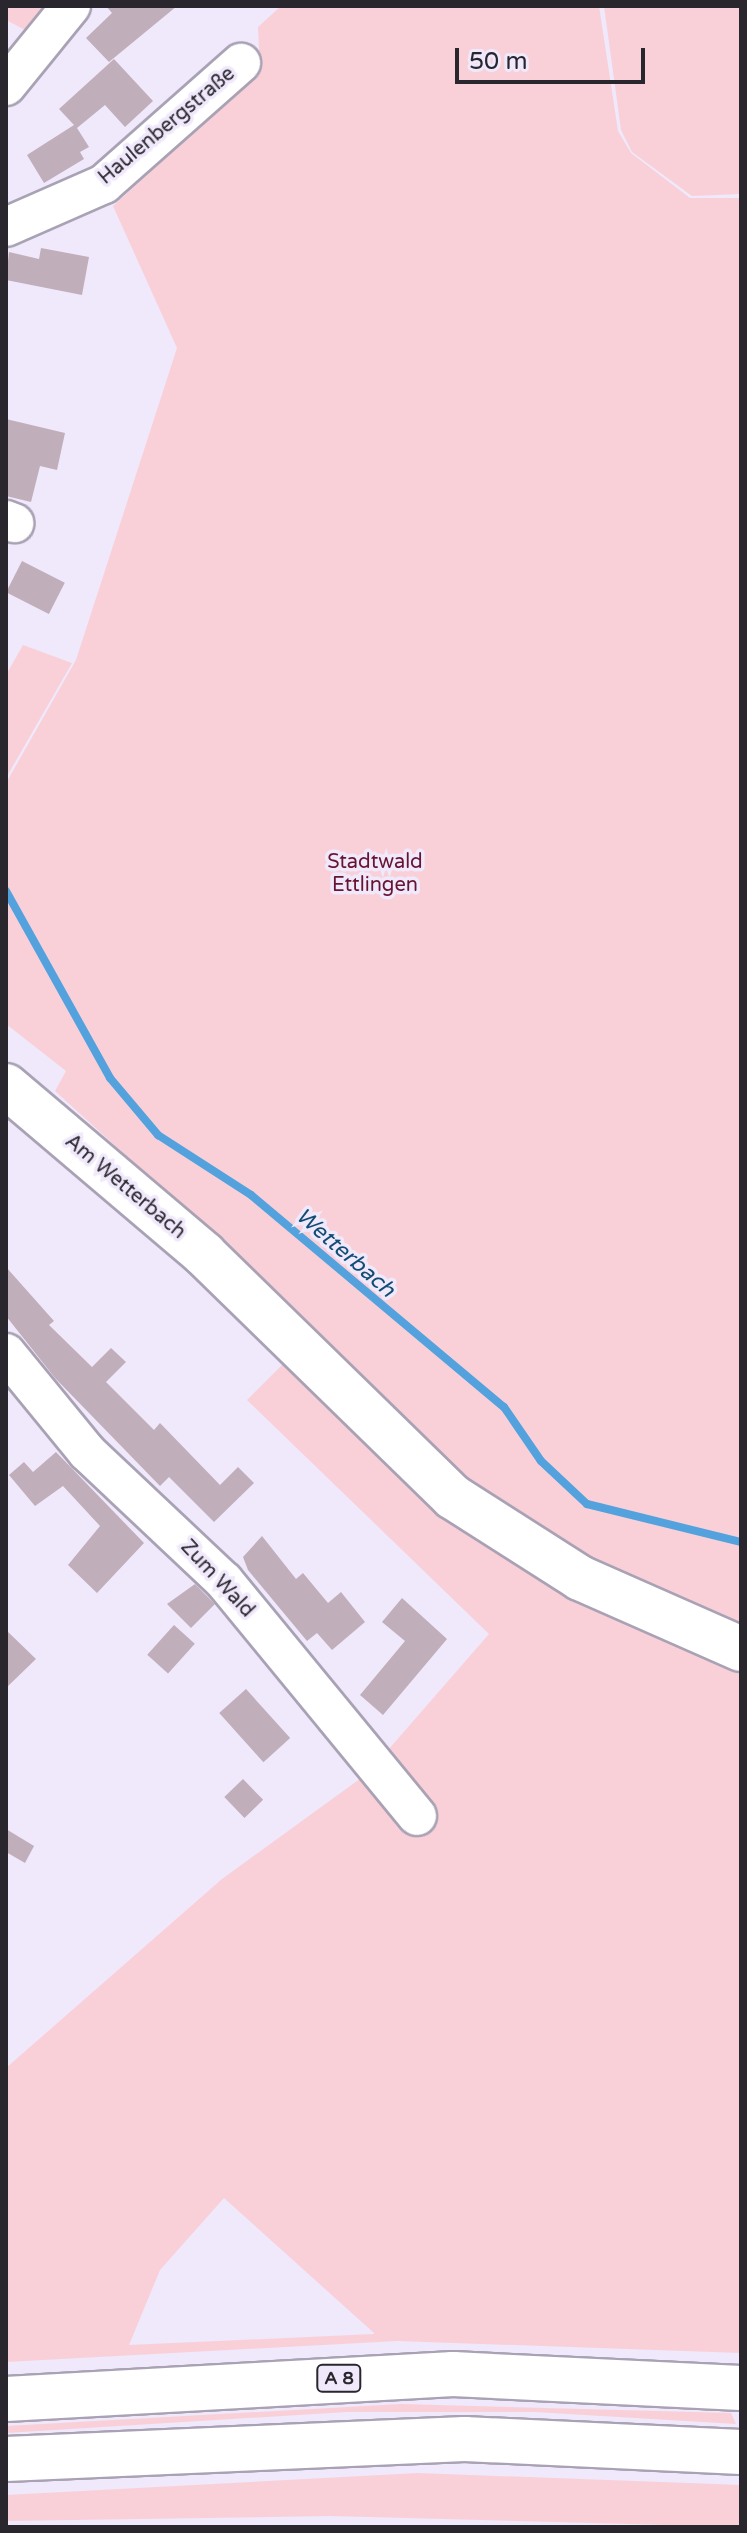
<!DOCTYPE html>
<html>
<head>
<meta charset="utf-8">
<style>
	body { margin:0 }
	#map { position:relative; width:747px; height:2533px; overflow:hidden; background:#f0e8fb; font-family:"Varela Round",sans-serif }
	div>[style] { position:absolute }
	.green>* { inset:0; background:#f9d0d8 }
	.stream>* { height:8px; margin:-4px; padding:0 4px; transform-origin:4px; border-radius:4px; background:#53a2dd }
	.building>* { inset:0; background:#c0aebb; transform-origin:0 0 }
	.roads { filter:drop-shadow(2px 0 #a9a2b4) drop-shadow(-2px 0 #a9a2b4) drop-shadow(0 2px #a9a2b4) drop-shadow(0 -2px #a9a2b4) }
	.minor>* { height:38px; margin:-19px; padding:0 19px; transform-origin:19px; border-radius:19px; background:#fff }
	.major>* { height:44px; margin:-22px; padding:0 22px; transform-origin:22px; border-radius:22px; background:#fff }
	.highway>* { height:44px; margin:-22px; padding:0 22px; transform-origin:22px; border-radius:22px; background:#fff }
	span { translate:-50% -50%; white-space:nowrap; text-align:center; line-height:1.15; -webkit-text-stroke:7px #f0e8fb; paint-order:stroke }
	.shield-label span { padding:2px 6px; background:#f0e8fb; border:2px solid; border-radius:6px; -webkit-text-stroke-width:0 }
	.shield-label { font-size:18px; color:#29262e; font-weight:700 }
	.street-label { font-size:20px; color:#29262e }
	.park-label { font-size:20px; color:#671431 }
	.water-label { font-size:22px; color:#114c73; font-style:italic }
	.frame { position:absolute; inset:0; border:8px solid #29262e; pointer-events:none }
	.scale { position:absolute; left:455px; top:48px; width:190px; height:36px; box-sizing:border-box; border:4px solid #29262e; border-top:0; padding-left:10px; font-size:24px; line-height:28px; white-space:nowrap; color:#29262e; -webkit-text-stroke:6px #f0e8fb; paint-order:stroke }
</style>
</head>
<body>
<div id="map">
	<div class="green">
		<div style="clip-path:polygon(6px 6px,57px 6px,35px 35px,6px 20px)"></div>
		<div style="clip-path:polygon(evenodd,281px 6px,599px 6px,618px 131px,631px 153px,690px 198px,741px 198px,741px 2353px,397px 2341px,6px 2362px,6px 2068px,222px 1879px,368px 1773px,489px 1634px,247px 1400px,309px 1338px,235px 1255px,55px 1091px,66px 1071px,6px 1024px,6px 783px,76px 660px,177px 348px,113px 206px,260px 71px,258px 27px,281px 6px,224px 2198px,374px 2333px,374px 2334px,129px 2345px,160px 2270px,224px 2198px)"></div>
		<div style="clip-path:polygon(604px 6px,741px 6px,741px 194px,692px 196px,632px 152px,621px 130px)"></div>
		<div style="clip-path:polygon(23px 645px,72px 663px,6px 778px,6px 675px)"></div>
		<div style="clip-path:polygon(401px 2404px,731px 2413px,736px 2424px,535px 2412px,347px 2412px,6px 2433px,6px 2426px)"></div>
		<div style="clip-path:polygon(418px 2473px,741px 2485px,741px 2527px,330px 2516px,6px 2521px,6px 2495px)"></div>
	</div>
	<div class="stream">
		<div style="left:6px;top:891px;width:214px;rotate:60.9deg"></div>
		<div style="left:110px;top:1078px;width:75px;rotate:49.9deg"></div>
		<div style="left:158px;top:1135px;width:111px;rotate:32.8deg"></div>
		<div style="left:251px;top:1195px;width:330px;rotate:40deg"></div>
		<div style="left:504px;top:1407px;width:65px;rotate:55.6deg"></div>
		<div style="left:541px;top:1461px;width:63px;rotate:43.1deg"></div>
		<div style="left:587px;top:1504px;width:159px;rotate:13.9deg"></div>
	</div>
	<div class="building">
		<div style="clip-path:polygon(106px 6px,177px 6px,109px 62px,86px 38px,112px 13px)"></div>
		<div style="clip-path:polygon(114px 59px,153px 101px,125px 127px,105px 105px,77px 128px,89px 147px,80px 152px,84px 159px,44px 183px,27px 155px,74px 125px,59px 109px)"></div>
		<div style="clip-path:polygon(41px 248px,89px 257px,82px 295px,6px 280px,9px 252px,39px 259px)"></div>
		<div style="clip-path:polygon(6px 419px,65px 433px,57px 470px,40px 466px,31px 502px,6px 496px)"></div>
		<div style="left:22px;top:561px;width:48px;height:35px;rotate:27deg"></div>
		<div style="clip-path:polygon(6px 1267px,54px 1321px,49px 1325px,92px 1367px,111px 1348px,126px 1362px,106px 1382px,154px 1430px,160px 1423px,220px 1485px,238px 1467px,254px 1483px,214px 1522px,169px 1477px,160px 1486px,55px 1378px,6px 1316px)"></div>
		<div style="clip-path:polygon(56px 1452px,144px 1543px,97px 1593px,68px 1565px,100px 1526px,63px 1486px,35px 1506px,9px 1475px,24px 1462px,33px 1472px)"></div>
		<div style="clip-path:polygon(262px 1536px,296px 1579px,303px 1573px,328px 1603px,341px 1592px,365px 1622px,332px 1650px,317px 1633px,307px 1641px,248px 1570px,243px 1557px)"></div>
		<div style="clip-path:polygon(195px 1584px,215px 1604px,191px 1628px,167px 1604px)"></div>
		<div style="clip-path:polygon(402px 1598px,447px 1639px,383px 1715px,360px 1695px,405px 1641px,382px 1622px)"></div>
		<div style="left:174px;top:1625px;width:28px;height:40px;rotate:42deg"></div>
		<div style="clip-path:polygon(6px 1630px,36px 1659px,6px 1688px)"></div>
		<div style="left:246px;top:1689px;width:66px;height:36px;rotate:48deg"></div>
		<div style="left:243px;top:1779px;width:29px;height:26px;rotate:46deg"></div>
		<div style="clip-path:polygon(6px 1829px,34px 1846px,25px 1863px,6px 1852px)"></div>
	</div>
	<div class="roads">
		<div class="minor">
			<div style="left:6px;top:86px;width:103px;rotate:-50.9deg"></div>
			<div style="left:6px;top:227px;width:107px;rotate:-23.7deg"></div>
			<div style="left:104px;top:184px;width:183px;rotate:-41.5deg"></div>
			<div style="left:6px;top:520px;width:9px;rotate:21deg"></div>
			<div style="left:6px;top:1353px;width:128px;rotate:50.7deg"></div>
			<div style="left:87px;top:1452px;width:188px;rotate:43.3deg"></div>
			<div style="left:224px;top:1581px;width:304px;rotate:50.6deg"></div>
		</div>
		<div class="major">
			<div style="left:6px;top:1086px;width:260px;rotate:40.3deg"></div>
			<div style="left:204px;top:1254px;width:348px;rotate:44.3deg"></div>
			<div style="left:453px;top:1497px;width:151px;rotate:32.5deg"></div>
			<div style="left:580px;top:1578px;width:176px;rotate:23.8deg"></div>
		</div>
		<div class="highway">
			<div style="left:6px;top:2399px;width:448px;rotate:-3.2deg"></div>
			<div style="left:453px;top:2374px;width:288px;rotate:2.8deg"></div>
			<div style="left:6px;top:2459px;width:459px;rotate:-2.5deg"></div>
			<div style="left:465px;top:2439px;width:276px;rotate:2.7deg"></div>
		</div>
	</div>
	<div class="shield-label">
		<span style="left:339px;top:2378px">A 8</span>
	</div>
	<div class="street-label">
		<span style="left:167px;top:126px;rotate:-40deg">Haulenbergstraße</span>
		<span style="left:125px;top:1187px;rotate:40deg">Am Wetterbach</span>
		<span style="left:217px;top:1579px;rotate:47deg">Zum Wald</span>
	</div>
	<div class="park-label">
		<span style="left:375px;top:874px">Stadtwald<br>Ettlingen</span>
	</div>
	<div class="water-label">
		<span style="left:345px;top:1253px;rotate:41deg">Wetterbach</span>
	</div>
	<div class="frame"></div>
	<div class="scale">50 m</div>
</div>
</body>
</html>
